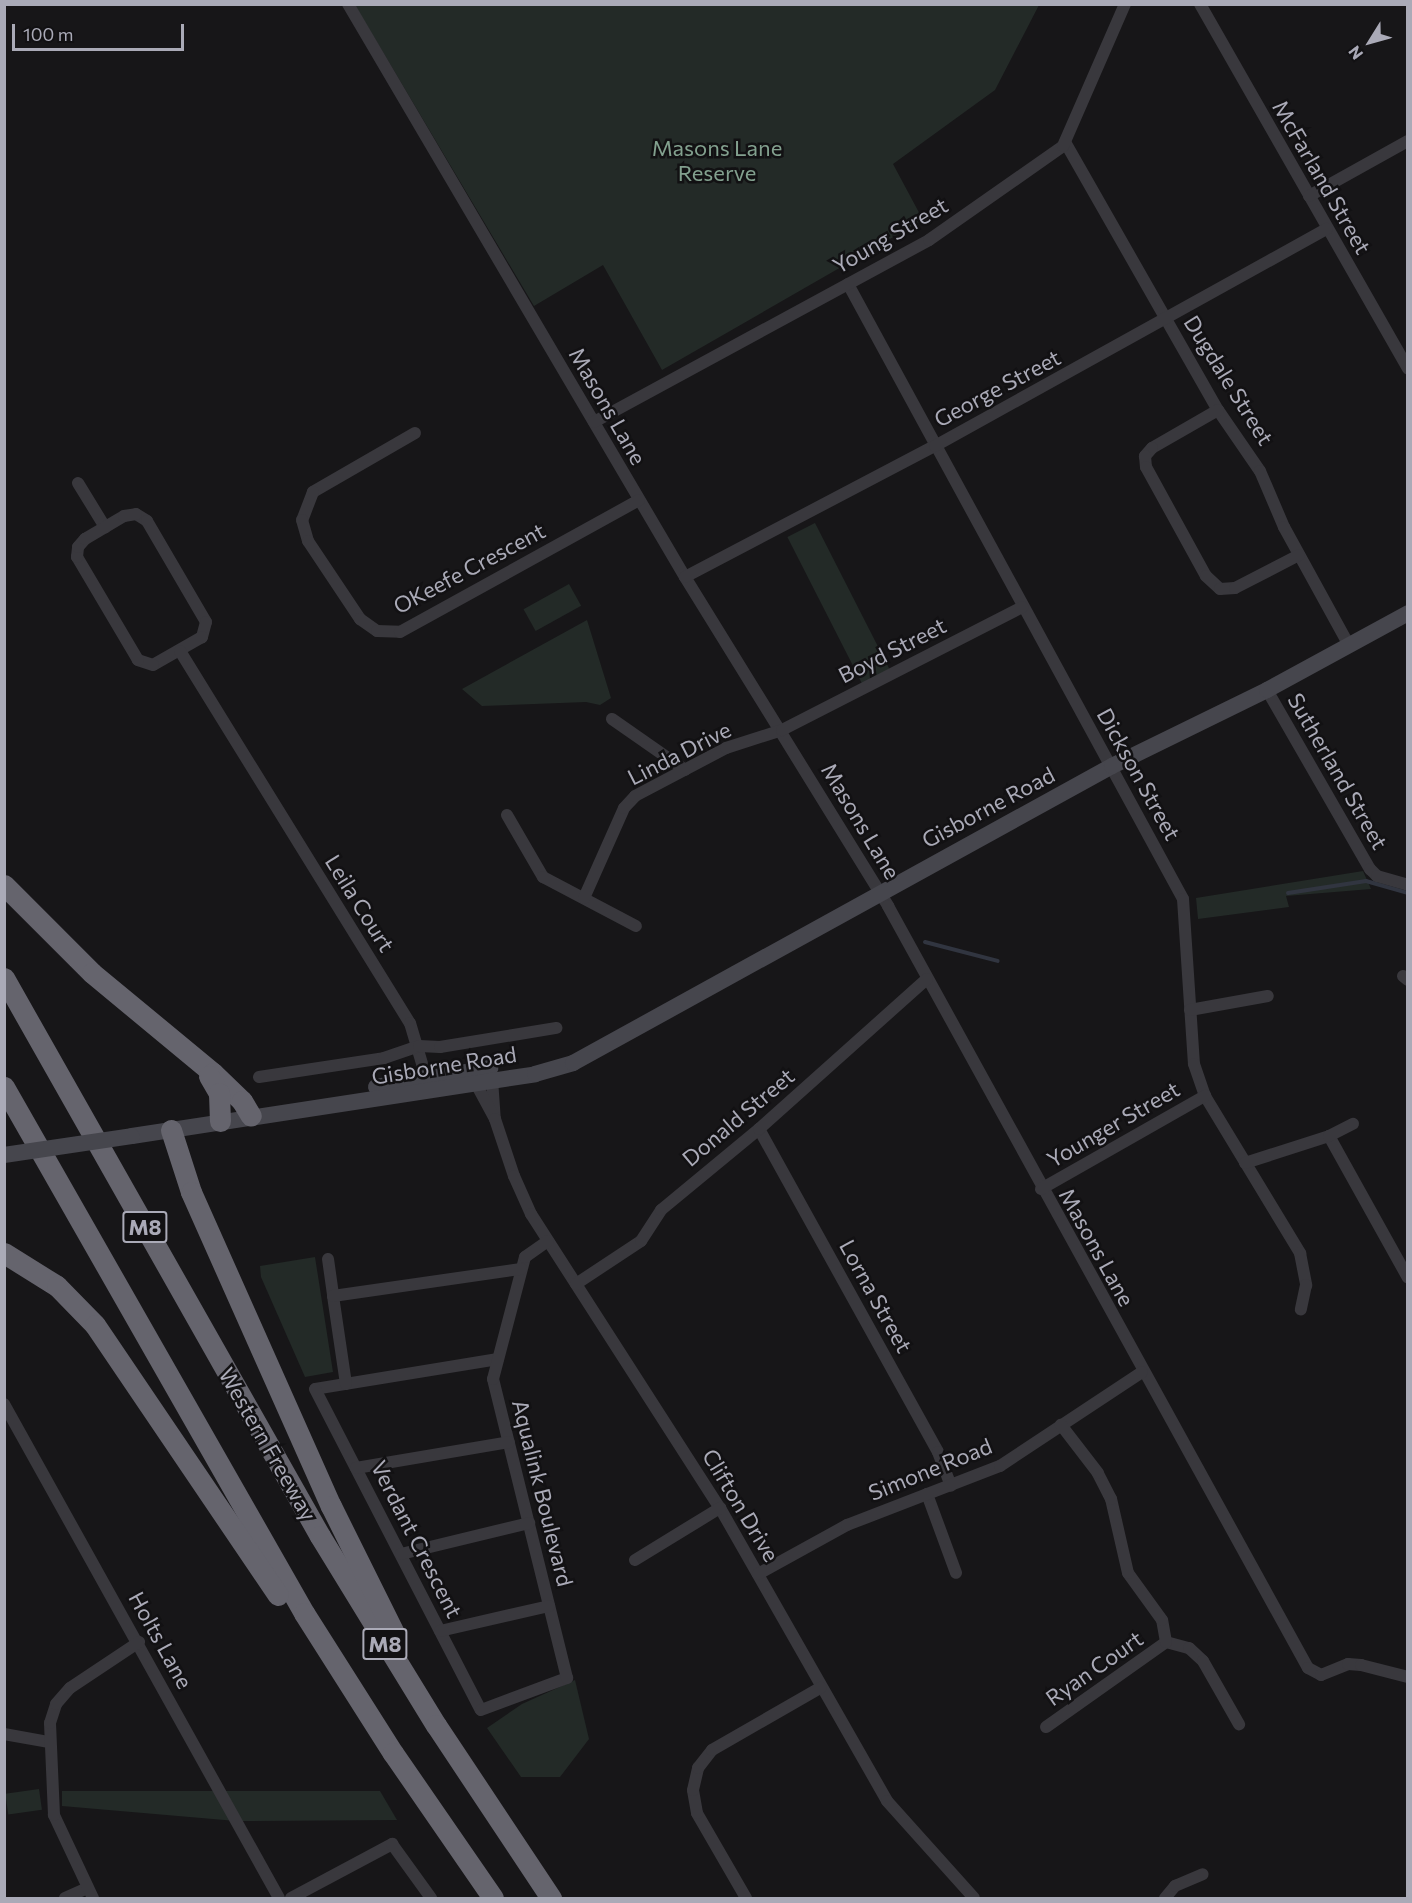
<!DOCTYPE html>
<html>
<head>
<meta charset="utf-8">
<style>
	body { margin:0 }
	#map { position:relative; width:1412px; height:1903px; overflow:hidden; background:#171618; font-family:Commissioner,sans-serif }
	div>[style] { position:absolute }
	.green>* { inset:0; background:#232a27; transform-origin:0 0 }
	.stream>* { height:4px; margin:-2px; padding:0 2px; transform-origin:2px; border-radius:2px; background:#313540 }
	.street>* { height:12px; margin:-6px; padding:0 6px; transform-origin:6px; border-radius:6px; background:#39383d }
	.secondary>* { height:16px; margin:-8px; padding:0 8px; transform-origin:8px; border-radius:8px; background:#46464d }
	.highway>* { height:21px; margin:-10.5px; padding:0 10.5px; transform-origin:10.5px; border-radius:10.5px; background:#65646d }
	.secondary-bridge>* { height:16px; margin:-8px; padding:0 8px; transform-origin:8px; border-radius:8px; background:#46464d }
	span { translate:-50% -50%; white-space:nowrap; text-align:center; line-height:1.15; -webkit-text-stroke:5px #121113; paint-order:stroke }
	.shield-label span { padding:2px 4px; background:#121113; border:2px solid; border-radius:4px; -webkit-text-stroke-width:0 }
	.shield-label { font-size:21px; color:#aaaab7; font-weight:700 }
	.park-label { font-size:22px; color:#82a08e }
	.street-label { font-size:22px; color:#aaaab7 }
	.frame { position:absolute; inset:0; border:6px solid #aaaab7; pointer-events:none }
	.north { position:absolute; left:1340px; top:12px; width:60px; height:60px; -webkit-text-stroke:4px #121113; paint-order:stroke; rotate:233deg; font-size:16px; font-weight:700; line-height:24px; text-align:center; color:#aaaab7 }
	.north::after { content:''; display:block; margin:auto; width:21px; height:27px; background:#aaaab7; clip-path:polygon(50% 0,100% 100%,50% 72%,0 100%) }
	.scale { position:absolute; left:12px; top:24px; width:172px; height:27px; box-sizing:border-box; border:3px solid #aaaab7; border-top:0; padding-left:8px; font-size:18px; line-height:21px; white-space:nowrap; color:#aaaab7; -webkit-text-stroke:4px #121113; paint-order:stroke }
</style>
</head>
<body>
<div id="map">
	<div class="green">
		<div style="clip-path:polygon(355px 5px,1039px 5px,995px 90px,893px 164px,923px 220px,662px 370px,603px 265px,534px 306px)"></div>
		<div style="left:815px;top:523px;width:167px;height:31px;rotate:63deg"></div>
		<div style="left:569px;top:584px;width:25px;height:52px;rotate:61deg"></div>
		<div style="clip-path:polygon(587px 620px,611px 698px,600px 705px,586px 702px,482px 706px,462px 689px)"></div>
		<div style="clip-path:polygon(1363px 871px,1371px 889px,1286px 896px,1289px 907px,1198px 919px,1196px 898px)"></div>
		<div style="clip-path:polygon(315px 1257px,333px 1372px,305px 1377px,261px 1277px,260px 1266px)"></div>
		<div style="clip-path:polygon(575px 1680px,589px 1739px,560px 1777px,521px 1777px,487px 1728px,522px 1704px)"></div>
		<div style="left:39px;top:1789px;width:21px;height:34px;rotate:82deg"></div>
		<div style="clip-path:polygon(62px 1791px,380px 1791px,397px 1820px,236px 1821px,62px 1806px)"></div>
	</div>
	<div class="stream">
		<div style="left:1288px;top:893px;width:79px;rotate:-8.7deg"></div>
		<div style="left:1366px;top:881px;width:44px;rotate:15.9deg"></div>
		<div style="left:925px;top:942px;width:75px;rotate:14.6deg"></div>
	</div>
	<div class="street">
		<div style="left:348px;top:4px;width:665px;rotate:59.54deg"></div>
		<div style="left:685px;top:577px;width:387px;rotate:58.3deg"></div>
		<div style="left:888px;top:906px;width:870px;rotate:61.14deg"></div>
		<div style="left:1308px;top:1668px;width:15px;rotate:28deg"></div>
		<div style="left:1321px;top:1675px;width:29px;rotate:-22deg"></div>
		<div style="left:1348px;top:1664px;width:13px;rotate:4deg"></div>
		<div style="left:1361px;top:1665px;width:49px;rotate:14.3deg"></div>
		<div style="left:1200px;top:4px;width:420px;rotate:60.3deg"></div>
		<div style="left:1065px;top:142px;width:309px;rotate:60.3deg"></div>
		<div style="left:1218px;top:410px;width:74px;rotate:55.5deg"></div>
		<div style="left:1260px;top:471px;width:61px;rotate:66.8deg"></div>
		<div style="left:1284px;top:527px;width:135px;rotate:61.2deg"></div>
		<div style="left:1309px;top:196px;width:113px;rotate:-29.1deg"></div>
		<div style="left:848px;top:284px;width:700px;rotate:61.42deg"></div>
		<div style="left:1183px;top:899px;width:165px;rotate:86.2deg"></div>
		<div style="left:1194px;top:1064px;width:34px;rotate:71deg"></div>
		<div style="left:1205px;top:1096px;width:184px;rotate:58.8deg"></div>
		<div style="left:1300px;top:1253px;width:33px;rotate:79deg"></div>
		<div style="left:1306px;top:1285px;width:25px;rotate:102deg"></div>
		<div style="left:1218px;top:410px;width:76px;rotate:150.1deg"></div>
		<div style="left:1152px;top:448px;width:11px;rotate:131deg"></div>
		<div style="left:1145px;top:456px;width:11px;rotate:85deg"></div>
		<div style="left:1146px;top:467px;width:124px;rotate:61.2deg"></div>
		<div style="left:1206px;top:576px;width:19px;rotate:43deg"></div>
		<div style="left:1220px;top:589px;width:15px;rotate:-4deg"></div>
		<div style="left:1235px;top:588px;width:72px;rotate:-27.3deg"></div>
		<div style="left:594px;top:422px;width:381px;rotate:-28.5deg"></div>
		<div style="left:929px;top:240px;width:164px;rotate:-35deg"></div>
		<div style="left:1063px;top:146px;width:155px;rotate:-66.4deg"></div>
		<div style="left:415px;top:433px;width:118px;rotate:150deg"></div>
		<div style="left:313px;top:492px;width:30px;rotate:111deg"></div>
		<div style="left:302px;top:520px;width:22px;rotate:74deg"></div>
		<div style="left:308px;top:541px;width:94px;rotate:56.3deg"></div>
		<div style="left:360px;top:619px;width:21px;rotate:35deg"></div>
		<div style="left:377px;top:631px;width:23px;rotate:2deg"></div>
		<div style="left:400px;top:632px;width:273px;rotate:-28.9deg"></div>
		<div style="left:78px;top:483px;width:52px;rotate:58.5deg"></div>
		<div style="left:136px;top:514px;width:13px;rotate:32deg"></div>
		<div style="left:147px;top:521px;width:117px;rotate:59.7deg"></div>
		<div style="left:206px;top:622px;width:16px;rotate:105deg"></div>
		<div style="left:202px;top:637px;width:56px;rotate:150.3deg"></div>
		<div style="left:153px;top:665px;width:16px;rotate:-162deg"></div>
		<div style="left:138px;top:660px;width:120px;rotate:-120.6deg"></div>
		<div style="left:77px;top:557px;width:10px;rotate:-84deg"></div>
		<div style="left:78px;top:547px;width:11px;rotate:-49deg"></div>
		<div style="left:85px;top:539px;width:45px;rotate:-30.5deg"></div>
		<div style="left:124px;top:516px;width:12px;rotate:-9deg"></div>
		<div style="left:685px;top:577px;width:282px;rotate:-27.7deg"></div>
		<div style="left:935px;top:446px;width:448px;rotate:-29deg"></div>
		<div style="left:180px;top:651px;width:437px;rotate:58.3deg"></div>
		<div style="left:410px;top:1023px;width:56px;rotate:73.5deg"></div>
		<div style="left:1267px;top:690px;width:207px;rotate:60.1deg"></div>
		<div style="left:1370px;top:869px;width:10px;rotate:45deg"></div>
		<div style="left:1377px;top:876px;width:32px;rotate:16deg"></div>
		<div style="left:612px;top:719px;width:89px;rotate:34.9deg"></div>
		<div style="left:507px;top:815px;width:72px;rotate:59.9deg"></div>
		<div style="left:543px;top:877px;width:105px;rotate:27.8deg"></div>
		<div style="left:584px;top:898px;width:98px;rotate:-66deg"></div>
		<div style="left:624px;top:808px;width:16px;rotate:-47deg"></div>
		<div style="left:635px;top:796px;width:103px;rotate:-27.8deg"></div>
		<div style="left:726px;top:748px;width:59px;rotate:-17.8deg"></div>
		<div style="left:782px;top:730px;width:270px;rotate:-27.1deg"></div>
		<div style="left:1403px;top:976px;width:6px;rotate:39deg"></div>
		<div style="left:1190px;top:1010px;width:79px;rotate:-10.2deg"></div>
		<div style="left:259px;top:1077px;width:126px;rotate:-8.6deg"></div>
		<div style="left:384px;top:1058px;width:37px;rotate:-19deg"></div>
		<div style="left:419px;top:1046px;width:21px;rotate:3deg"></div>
		<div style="left:440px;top:1047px;width:118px;rotate:-9.3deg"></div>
		<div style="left:492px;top:1079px;width:39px;rotate:86deg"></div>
		<div style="left:475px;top:1082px;width:42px;rotate:61.6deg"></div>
		<div style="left:495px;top:1119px;width:60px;rotate:71.6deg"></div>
		<div style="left:514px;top:1176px;width:42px;rotate:65.9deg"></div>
		<div style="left:531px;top:1214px;width:350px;rotate:57.3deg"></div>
		<div style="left:720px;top:1508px;width:337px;rotate:60.3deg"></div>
		<div style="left:887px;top:1801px;width:130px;rotate:48.1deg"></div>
		<div style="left:759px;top:1129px;width:369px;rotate:61deg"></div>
		<div style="left:938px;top:1452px;width:36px;rotate:69deg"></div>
		<div style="left:1329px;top:1136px;width:162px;rotate:60.9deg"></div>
		<div style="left:1245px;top:1163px;width:88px;rotate:-17.8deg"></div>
		<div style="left:1329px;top:1136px;width:27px;rotate:-27deg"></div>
		<div style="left:1041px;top:1189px;width:189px;rotate:-29.6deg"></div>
		<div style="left:328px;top:1259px;width:37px;rotate:82deg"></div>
		<div style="left:576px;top:1284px;width:78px;rotate:-33.5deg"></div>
		<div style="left:641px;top:1241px;width:37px;rotate:-57deg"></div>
		<div style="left:661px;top:1210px;width:127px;rotate:-39.6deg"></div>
		<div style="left:759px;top:1129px;width:225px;rotate:-41.8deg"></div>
		<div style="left:498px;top:1359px;width:185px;rotate:170.7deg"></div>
		<div style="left:315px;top:1389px;width:361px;rotate:62.7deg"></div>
		<div style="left:481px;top:1710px;width:92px;rotate:-20.4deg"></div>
		<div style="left:567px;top:1678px;width:308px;rotate:-103.9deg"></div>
		<div style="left:493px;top:1379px;width:126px;rotate:-75.3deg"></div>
		<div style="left:525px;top:1257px;width:28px;rotate:-35deg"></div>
		<div style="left:346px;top:1384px;width:89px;rotate:-98.4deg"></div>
		<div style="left:333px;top:1296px;width:190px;rotate:-8.2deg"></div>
		<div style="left:4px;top:1404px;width:565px;rotate:60.9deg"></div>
		<div style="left:356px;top:1468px;width:155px;rotate:-9.6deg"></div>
		<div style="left:927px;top:1494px;width:84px;rotate:69.8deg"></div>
		<div style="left:401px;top:1554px;width:132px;rotate:-13.6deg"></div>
		<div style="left:635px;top:1560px;width:100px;rotate:-31.5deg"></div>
		<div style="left:758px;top:1574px;width:102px;rotate:-28.8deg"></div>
		<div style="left:847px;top:1525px;width:164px;rotate:-21.1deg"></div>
		<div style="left:1000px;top:1466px;width:170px;rotate:-33.5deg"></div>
		<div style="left:440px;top:1631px;width:112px;rotate:-12.9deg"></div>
		<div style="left:1166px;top:1642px;width:24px;rotate:15deg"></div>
		<div style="left:1189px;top:1648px;width:19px;rotate:43deg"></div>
		<div style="left:1203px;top:1661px;width:73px;rotate:60.3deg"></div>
		<div style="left:1046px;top:1727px;width:147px;rotate:-35.3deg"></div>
		<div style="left:1166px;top:1642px;width:22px;rotate:-100deg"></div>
		<div style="left:1162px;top:1620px;width:58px;rotate:-125.9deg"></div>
		<div style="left:1128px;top:1573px;width:76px;rotate:-102.9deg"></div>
		<div style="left:1111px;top:1499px;width:29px;rotate:-117deg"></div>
		<div style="left:1098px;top:1473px;width:61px;rotate:-127.6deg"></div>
		<div style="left:4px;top:1734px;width:46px;rotate:10.1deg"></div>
		<div style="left:65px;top:1898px;width:24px;rotate:-24deg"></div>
		<div style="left:93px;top:1898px;width:92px;rotate:-115.2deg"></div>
		<div style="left:54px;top:1815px;width:92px;rotate:-92.5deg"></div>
		<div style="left:50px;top:1723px;width:20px;rotate:-72deg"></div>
		<div style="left:56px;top:1704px;width:21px;rotate:-49deg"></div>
		<div style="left:70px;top:1688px;width:83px;rotate:-33.7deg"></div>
		<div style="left:291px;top:1898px;width:115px;rotate:-28.1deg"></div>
		<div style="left:392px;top:1844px;width:67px;rotate:54.2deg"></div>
		<div style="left:746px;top:1898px;width:98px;rotate:-120deg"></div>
		<div style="left:697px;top:1813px;width:23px;rotate:-100deg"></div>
		<div style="left:693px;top:1790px;width:23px;rotate:-77deg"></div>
		<div style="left:698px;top:1768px;width:23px;rotate:-52deg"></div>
		<div style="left:712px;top:1750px;width:125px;rotate:-29.9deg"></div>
		<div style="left:1165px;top:1898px;width:16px;rotate:-50deg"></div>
		<div style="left:1175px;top:1886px;width:30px;rotate:-23deg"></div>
	</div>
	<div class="secondary">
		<div style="left:376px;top:1087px;width:116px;rotate:-9.5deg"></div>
		<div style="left:132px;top:1136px;width:408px;rotate:-8.7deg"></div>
		<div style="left:535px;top:1074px;width:40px;rotate:-16deg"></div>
		<div style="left:573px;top:1063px;width:615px;rotate:-28.86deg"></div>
		<div style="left:1112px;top:766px;width:173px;rotate:-26.1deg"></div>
		<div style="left:1267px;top:690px;width:161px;rotate:-28.6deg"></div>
	</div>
	<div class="highway">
		<div style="left:4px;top:885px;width:124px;rotate:45deg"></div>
		<div style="left:92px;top:973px;width:157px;rotate:39.6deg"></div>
		<div style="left:213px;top:1073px;width:40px;rotate:44deg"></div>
		<div style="left:242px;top:1101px;width:17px;rotate:59deg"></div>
		<div style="left:4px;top:978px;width:641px;rotate:60.48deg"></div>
		<div style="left:320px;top:1536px;width:222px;rotate:58.5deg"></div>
		<div style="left:436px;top:1725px;width:208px;rotate:56.4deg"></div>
		<div style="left:209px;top:1076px;width:20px;rotate:60deg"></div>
		<div style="left:219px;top:1093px;width:28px;rotate:88deg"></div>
		<div style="left:4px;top:1087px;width:606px;rotate:60.3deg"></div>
		<div style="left:304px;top:1613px;width:166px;rotate:57.6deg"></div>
		<div style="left:393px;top:1753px;width:176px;rotate:55.4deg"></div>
		<div style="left:171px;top:1130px;width:65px;rotate:72.1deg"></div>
		<div style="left:191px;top:1192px;width:344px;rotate:66deg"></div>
		<div style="left:331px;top:1506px;width:144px;rotate:63.6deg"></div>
		<div style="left:4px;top:1253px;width:62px;rotate:31.9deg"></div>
		<div style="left:57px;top:1286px;width:54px;rotate:45.7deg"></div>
		<div style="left:95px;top:1325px;width:326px;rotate:55.9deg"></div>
	</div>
	<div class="secondary-bridge">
		<div style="left:4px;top:1155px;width:129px;rotate:-8.4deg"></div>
	</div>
	<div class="shield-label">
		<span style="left:145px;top:1227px">M8</span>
		<span style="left:385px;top:1644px">M8</span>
	</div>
	<div class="park-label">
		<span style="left:717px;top:160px">Masons Lane<br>Reserve</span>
	</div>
	<div class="street-label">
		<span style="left:1322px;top:177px;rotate:60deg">McFarland Street</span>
		<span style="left:890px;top:235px;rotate:-30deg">Young Street</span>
		<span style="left:1229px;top:380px;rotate:58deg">Dugdale Street</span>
		<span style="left:997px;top:388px;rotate:-28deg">George Street</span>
		<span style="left:608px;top:406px;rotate:60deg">Masons Lane</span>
		<span style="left:469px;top:568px;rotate:-28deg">OKeefe Crescent</span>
		<span style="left:892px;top:650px;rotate:-27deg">Boyd Street</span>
		<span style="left:679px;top:753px;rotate:-27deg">Linda Drive</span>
		<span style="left:1338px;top:771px;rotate:60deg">Sutherland Street</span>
		<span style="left:1139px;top:774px;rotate:61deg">Dickson Street</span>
		<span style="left:988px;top:807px;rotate:-28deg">Gisborne Road</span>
		<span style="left:861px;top:821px;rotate:59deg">Masons Lane</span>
		<span style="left:360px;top:903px;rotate:58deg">Leila Court</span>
		<span style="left:444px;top:1065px;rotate:-9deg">Gisborne Road</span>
		<span style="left:738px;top:1117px;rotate:-40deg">Donald Street</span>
		<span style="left:1113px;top:1124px;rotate:-30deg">Younger Street</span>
		<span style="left:1097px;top:1247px;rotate:61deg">Masons Lane</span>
		<span style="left:876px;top:1296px;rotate:61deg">Lorna Street</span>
		<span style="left:268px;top:1444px;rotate:60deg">Western Freeway</span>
		<span style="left:930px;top:1469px;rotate:-22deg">Simone Road</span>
		<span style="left:543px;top:1493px;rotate:76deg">Aqualink Boulevard</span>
		<span style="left:741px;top:1505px;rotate:59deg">Clifton Drive</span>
		<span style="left:417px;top:1539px;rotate:63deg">Verdant Crescent</span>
		<span style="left:161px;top:1640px;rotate:61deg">Holts Lane</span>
		<span style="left:1094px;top:1668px;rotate:-35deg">Ryan Court</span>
	</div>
	<div class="frame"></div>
	<div class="north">N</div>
	<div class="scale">100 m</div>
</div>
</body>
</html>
